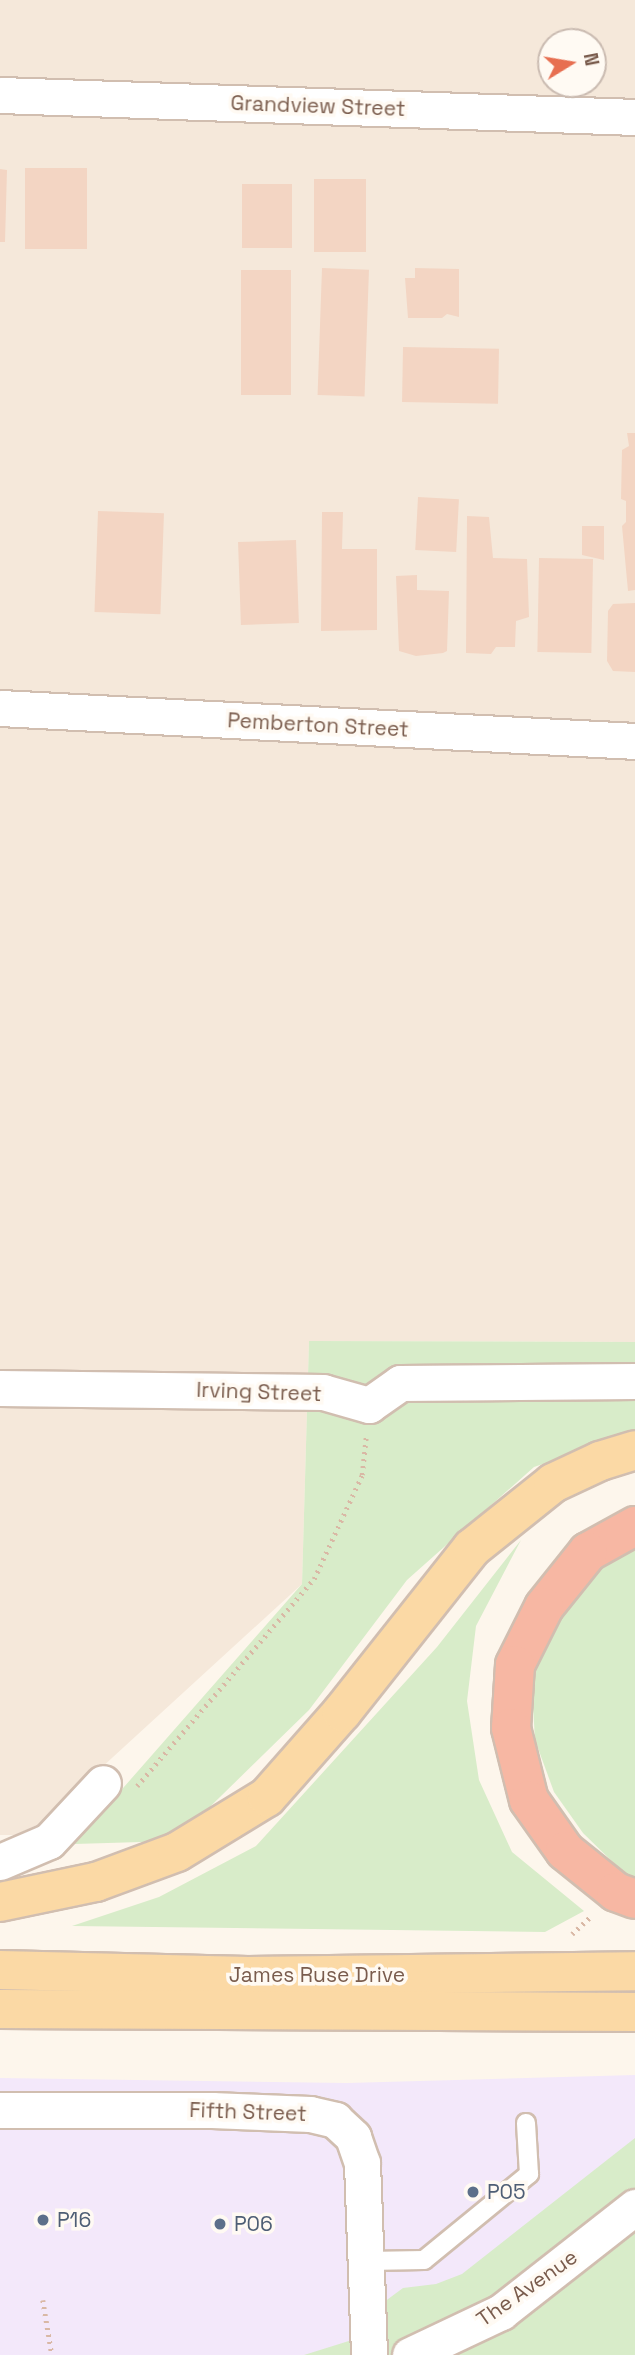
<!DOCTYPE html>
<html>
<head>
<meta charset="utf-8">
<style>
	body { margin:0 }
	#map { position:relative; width:635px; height:2355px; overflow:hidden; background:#fdf6ec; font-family:"Space Grotesk",sans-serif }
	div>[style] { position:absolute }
	.residential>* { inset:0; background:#f5e8da }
	.education>* { inset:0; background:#f3e8fa }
	.green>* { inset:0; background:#d8ecc9 }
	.building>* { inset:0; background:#f3d5c3; transform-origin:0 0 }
	.path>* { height:4.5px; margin-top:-2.25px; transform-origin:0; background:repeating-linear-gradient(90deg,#d9b8a5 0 2px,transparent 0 7px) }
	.roads { filter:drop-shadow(2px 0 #d1beb0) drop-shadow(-2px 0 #d1beb0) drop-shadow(0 2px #d1beb0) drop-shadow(0 -2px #d1beb0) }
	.lane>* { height:18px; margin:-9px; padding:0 9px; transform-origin:9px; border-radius:9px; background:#fff }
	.street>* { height:35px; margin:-17.5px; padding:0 17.5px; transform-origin:17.5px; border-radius:17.5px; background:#fff }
	.primary>* { height:38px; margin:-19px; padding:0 19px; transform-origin:19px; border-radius:19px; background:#fbd9a5 }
	.highway>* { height:38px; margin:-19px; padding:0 19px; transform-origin:19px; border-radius:19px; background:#f7b7a3 }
	.dots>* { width:19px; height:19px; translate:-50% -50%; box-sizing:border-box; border:4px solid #fffaf3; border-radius:50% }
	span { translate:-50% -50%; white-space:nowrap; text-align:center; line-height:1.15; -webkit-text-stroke:7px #fffaf3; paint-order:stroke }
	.street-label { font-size:21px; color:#7a5c4d }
	.service-label { font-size:21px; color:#4e5e75 }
	.left { translate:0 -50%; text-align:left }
	.north { position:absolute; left:537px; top:28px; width:70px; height:70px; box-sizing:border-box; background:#fffaf3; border:2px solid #cabbb1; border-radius:50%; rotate:79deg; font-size:19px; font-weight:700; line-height:28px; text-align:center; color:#7a5c4d }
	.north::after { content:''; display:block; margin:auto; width:24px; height:32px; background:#e76f51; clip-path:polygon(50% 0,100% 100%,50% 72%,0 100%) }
</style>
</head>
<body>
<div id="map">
	<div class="residential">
		<div style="clip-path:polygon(evenodd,0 0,635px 0,635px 1342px,309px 1341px,302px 1584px,41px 1823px,15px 1835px,0 1835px,0 0,551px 42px,593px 42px,593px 84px,551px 84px,551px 42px)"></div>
	</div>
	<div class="education">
		<div style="clip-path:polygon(635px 2075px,635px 2355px,0 2355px,0 2078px,347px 2083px)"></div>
	</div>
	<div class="green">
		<div style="clip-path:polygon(309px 1341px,635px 1342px,635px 1433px,534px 1467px,407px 1580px,309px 1710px,175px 1841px,74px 1844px,302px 1584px)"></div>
		<div style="clip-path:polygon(521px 1540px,476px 1626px,467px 1701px,479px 1780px,512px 1852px,584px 1911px,545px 1932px,72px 1926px,159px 1897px,256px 1846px,437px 1647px)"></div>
		<div style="clip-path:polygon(635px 1548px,635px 1878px,626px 1875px,583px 1833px,554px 1792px,535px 1740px,531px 1673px,562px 1608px,605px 1564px)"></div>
		<div style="clip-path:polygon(635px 2138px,635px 2355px,304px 2355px,352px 2340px,380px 2305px,403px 2288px,436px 2284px,462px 2274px)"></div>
	</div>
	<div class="building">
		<div style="left:25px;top:168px;width:62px;height:81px"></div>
		<div style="clip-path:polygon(0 169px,7px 170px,5px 242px,0 242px)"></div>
		<div style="left:314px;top:179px;width:52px;height:73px"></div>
		<div style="left:242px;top:184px;width:50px;height:64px"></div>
		<div style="left:322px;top:268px;width:47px;height:127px;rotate:2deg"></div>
		<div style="clip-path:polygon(415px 268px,459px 269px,459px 317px,447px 314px,442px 318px,408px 318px,405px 278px,415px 278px)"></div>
		<div style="left:241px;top:270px;width:50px;height:125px"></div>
		<div style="left:403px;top:347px;width:96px;height:55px;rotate:1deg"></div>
		<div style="clip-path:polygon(627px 433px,635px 433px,635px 590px,628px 591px,622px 526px,626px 522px,626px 501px,621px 499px,622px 450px,629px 446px)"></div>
		<div style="left:418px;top:497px;width:41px;height:53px;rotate:3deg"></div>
		<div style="left:98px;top:511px;width:66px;height:101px;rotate:2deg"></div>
		<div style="clip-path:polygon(322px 512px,343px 512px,342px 549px,377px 549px,377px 630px,321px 631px)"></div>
		<div style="clip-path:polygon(467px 516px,489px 517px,493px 558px,527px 559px,529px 617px,516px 621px,515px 647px,496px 647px,491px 654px,466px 653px)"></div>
		<div style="clip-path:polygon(582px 526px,604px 526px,604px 560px,582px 555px)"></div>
		<div style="left:296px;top:540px;width:83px;height:58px;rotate:88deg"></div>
		<div style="left:593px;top:559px;width:94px;height:54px;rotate:91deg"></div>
		<div style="clip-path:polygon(417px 575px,417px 590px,449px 591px,447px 651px,443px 653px,416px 656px,399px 651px,396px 576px)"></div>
		<div style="clip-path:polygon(635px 603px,635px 672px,613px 671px,607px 661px,608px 611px,613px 604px)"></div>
	</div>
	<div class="path">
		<div style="left:137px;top:1786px;width:272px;rotate:-49.5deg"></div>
		<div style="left:314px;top:1579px;width:115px;rotate:-65.2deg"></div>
		<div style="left:362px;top:1475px;width:38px;rotate:-84deg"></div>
		<div style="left:572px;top:1934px;width:26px;rotate:-43deg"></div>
		<div style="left:43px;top:2300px;width:56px;rotate:80.7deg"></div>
	</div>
	<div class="roads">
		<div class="lane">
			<div style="left:367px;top:2261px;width:57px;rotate:-1deg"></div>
			<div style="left:424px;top:2260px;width:136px;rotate:-39.3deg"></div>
			<div style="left:529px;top:2174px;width:51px;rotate:-93.4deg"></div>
		</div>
		<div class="street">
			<div style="left:0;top:95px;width:635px;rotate:1.98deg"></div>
			<div style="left:0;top:708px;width:636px;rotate:2.97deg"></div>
			<div style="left:0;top:1388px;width:323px;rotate:0.7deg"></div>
			<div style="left:323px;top:1392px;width:48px;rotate:15.8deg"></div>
			<div style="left:369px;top:1405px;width:38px;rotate:-35deg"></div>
			<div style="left:400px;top:1383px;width:235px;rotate:-0.5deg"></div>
			<div style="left:0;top:1862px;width:53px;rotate:-23.2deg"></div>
			<div style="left:49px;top:1841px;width:79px;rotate:-47deg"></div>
			<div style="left:0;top:2110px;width:212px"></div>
			<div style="left:212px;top:2110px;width:98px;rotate:2.3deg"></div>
			<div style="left:310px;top:2114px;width:26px;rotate:13deg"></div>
			<div style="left:335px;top:2120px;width:25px;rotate:43deg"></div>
			<div style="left:353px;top:2137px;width:28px;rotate:71deg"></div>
			<div style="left:362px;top:2163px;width:192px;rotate:87.9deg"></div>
			<div style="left:410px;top:2355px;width:101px;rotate:-25.3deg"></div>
			<div style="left:501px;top:2312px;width:170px;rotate:-38.1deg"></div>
		</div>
		<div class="primary">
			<div style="left:0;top:1902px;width:98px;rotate:-11.8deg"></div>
			<div style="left:96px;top:1882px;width:86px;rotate:-20.3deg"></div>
			<div style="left:177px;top:1852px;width:105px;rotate:-31.4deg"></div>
			<div style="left:267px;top:1797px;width:113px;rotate:-48.6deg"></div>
			<div style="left:342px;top:1712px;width:209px;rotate:-51.6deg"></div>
			<div style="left:472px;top:1548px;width:104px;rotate:-38.7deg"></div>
			<div style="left:553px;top:1483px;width:52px;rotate:-25.1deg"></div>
			<div style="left:600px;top:1461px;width:37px;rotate:-17deg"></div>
			<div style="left:0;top:1970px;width:248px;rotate:1.4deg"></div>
			<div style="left:248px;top:1976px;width:387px;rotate:-0.7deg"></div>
			<div style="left:0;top:2009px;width:635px;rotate:0.27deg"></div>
		</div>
		<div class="highway">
			<div style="left:635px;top:1526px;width:54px;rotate:151deg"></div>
			<div style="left:588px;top:1552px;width:70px;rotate:128.7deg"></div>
			<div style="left:544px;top:1607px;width:65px;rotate:116.6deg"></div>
			<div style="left:515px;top:1665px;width:63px;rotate:93.6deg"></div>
			<div style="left:511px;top:1728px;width:74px;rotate:76deg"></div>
			<div style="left:529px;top:1800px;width:62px;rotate:54.8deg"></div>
			<div style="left:565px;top:1851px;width:65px;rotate:38.8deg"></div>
			<div style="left:616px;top:1892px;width:20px;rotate:20deg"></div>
		</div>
	</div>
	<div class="dots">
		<div style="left:473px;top:2192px;background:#5c6f8a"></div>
		<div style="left:43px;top:2220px;background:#5c6f8a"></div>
		<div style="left:220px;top:2224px;background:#5c6f8a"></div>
	</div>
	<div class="street-label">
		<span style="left:318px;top:106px;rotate:2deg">Grandview Street</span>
		<span style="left:318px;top:725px;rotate:3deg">Pemberton Street</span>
		<span style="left:259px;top:1392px;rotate:2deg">Irving Street</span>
		<span style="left:317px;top:1975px">James Ruse Drive</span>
		<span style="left:248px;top:2112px;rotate:2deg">Fifth Street</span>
		<span style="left:527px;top:2288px;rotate:-35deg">The Avenue</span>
	</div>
	<div class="service-label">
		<span class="left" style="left:487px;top:2192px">P05</span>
		<span class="left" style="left:57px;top:2220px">P16</span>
		<span class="left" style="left:234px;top:2224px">P06</span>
	</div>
	<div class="north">N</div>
</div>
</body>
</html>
